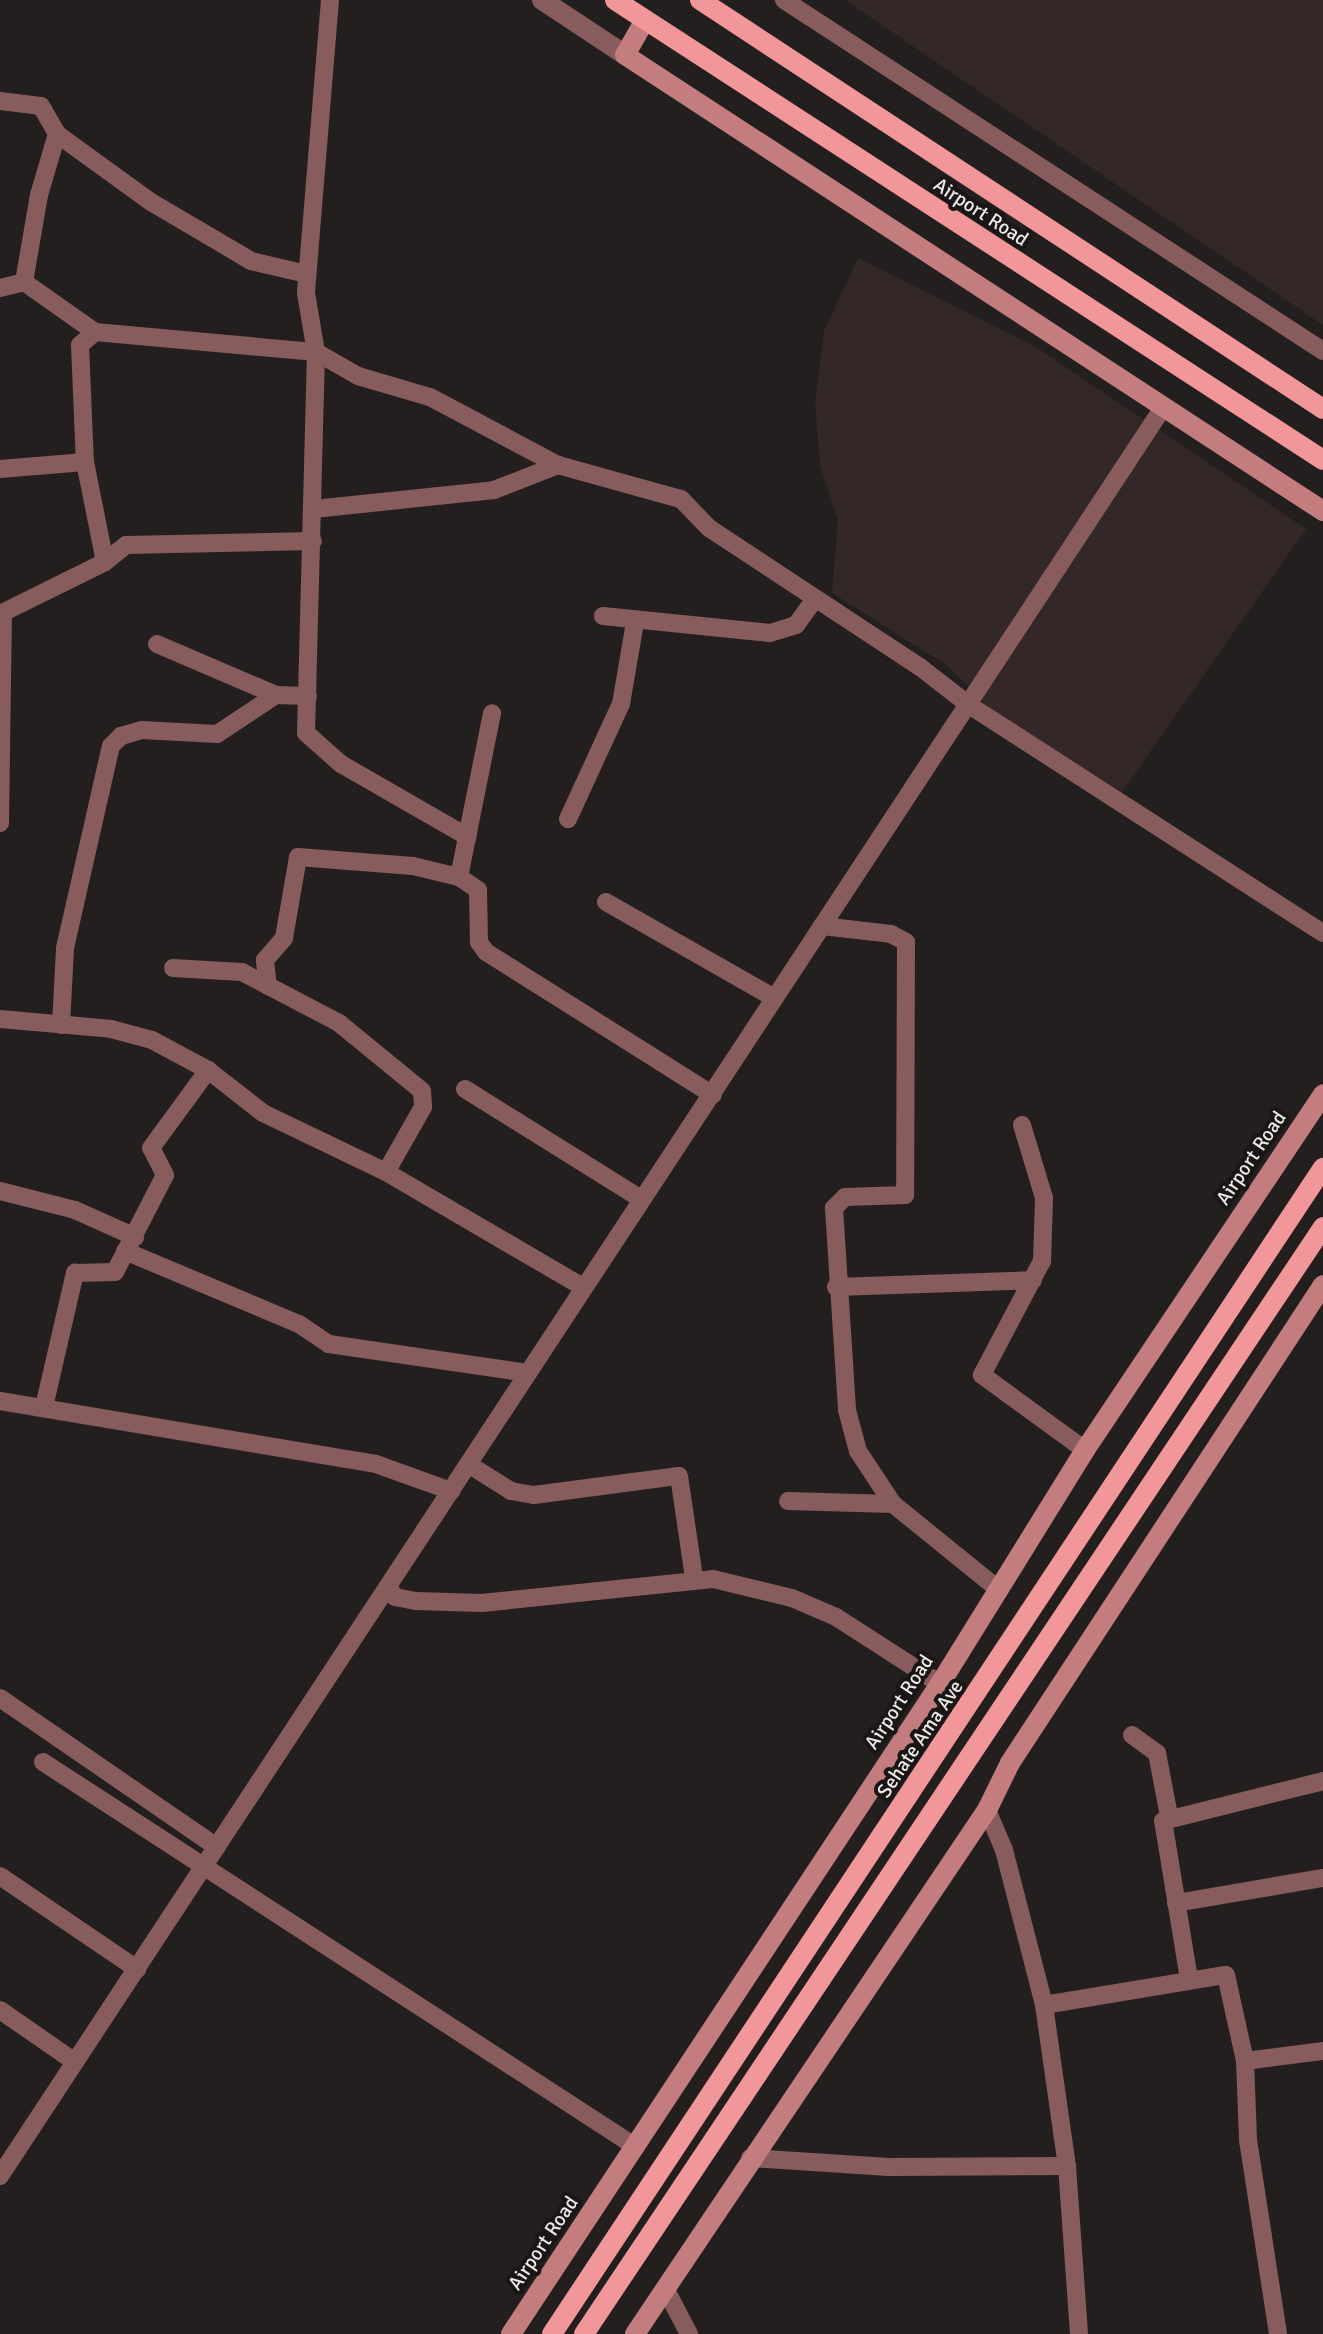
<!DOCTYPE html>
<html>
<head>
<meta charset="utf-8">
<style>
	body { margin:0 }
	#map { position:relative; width:1323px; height:2334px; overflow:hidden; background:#241f1f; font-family:Signika,sans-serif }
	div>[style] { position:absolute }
	.built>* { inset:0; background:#332727 }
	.minor>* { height:18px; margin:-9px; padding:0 9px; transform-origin:9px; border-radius:9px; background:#885c5d }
	.tertiary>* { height:20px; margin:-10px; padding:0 10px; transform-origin:10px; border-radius:10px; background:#885c5d }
	.secondary>* { height:20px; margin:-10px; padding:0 10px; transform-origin:10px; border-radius:10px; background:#c47d7e }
	.primary>* { height:20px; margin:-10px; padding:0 10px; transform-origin:10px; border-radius:10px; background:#f29799 }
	span { translate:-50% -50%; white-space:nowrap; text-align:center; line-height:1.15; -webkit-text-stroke:8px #1b1616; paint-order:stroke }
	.street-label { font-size:20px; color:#ece9e9 }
</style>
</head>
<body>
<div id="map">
	<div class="built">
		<div style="clip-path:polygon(845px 0,1323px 0,1323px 325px)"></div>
		<div style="clip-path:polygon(858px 258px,1036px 347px,1306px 529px,1122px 792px,994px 713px,948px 666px,832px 593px,838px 520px,820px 465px,815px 404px,824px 331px)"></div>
	</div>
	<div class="minor">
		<div style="left:330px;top:0;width:294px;rotate:94.7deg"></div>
		<div style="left:306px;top:293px;width:60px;rotate:80.4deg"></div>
		<div style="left:316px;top:352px;width:381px;rotate:91.5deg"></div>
		<div style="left:306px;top:733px;width:47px;rotate:41.5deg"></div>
		<div style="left:341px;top:764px;width:146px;rotate:29.9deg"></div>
		<div style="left:784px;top:0;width:643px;rotate:33.07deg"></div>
		<div style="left:0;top:101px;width:41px;rotate:7deg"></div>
		<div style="left:41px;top:106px;width:32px;rotate:60deg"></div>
		<div style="left:57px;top:134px;width:116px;rotate:35.9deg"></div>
		<div style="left:151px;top:202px;width:116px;rotate:30.5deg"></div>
		<div style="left:251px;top:261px;width:57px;rotate:13.1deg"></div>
		<div style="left:24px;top:282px;width:88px;rotate:-80.2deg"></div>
		<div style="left:39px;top:195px;width:64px;rotate:-73.6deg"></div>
		<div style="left:0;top:288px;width:25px;rotate:-14deg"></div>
		<div style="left:24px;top:282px;width:87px;rotate:35.2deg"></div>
		<div style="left:95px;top:332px;width:222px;rotate:5.2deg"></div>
		<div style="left:316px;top:352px;width:48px;rotate:29.7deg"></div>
		<div style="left:358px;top:376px;width:75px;rotate:16.3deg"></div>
		<div style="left:430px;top:397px;width:145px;rotate:28deg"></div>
		<div style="left:558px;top:465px;width:128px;rotate:15.5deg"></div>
		<div style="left:681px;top:499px;width:40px;rotate:46deg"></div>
		<div style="left:709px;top:528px;width:253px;rotate:33.4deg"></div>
		<div style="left:920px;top:667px;width:62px;rotate:37.8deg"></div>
		<div style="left:969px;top:705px;width:421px;rotate:32.8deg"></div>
		<div style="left:95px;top:332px;width:20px;rotate:139deg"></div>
		<div style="left:80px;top:345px;width:117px;rotate:87.6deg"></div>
		<div style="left:85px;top:462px;width:102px;rotate:78.7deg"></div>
		<div style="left:0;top:469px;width:85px;rotate:-4.7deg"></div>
		<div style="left:314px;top:509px;width:181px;rotate:-6deg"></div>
		<div style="left:494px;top:490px;width:69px;rotate:-21.3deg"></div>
		<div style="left:0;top:614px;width:117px;rotate:-26.3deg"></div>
		<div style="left:105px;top:562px;width:27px;rotate:-39deg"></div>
		<div style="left:126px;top:545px;width:187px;rotate:-1.2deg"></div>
		<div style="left:603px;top:616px;width:168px;rotate:5.8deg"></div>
		<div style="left:770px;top:633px;width:27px;rotate:-17deg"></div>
		<div style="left:796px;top:625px;width:31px;rotate:-54deg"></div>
		<div style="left:157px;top:644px;width:129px;rotate:23.2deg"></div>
		<div style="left:568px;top:819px;width:127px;rotate:-65.3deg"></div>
		<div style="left:621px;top:704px;width:83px;rotate:-80.3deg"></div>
		<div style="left:0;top:823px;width:210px;rotate:-89.2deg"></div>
		<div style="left:459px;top:877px;width:167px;rotate:-78.6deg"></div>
		<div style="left:606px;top:902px;width:193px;rotate:29.7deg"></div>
		<div style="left:822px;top:926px;width:69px;rotate:6.6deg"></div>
		<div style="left:891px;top:934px;width:17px;rotate:28deg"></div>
		<div style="left:906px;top:942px;width:253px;rotate:90.2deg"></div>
		<div style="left:905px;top:1195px;width:60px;rotate:178.1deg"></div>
		<div style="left:845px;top:1197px;width:16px;rotate:135deg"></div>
		<div style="left:834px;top:1208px;width:202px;rotate:86.3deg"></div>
		<div style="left:847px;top:1410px;width:42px;rotate:75deg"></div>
		<div style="left:858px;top:1451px;width:64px;rotate:56.6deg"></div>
		<div style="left:893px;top:1504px;width:135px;rotate:39deg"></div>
		<div style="left:173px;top:968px;width:69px;rotate:3.3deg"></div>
		<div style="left:242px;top:972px;width:110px;rotate:27.7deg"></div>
		<div style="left:339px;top:1023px;width:107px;rotate:39.3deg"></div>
		<div style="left:422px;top:1091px;width:16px;rotate:86deg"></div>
		<div style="left:423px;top:1107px;width:75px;rotate:119.6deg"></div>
		<div style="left:268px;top:986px;width:26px;rotate:-97deg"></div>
		<div style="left:265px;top:960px;width:29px;rotate:-49deg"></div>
		<div style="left:284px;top:938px;width:82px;rotate:-80.2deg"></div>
		<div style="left:298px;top:857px;width:115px;rotate:4.5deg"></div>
		<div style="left:413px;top:866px;width:47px;rotate:13.4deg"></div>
		<div style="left:459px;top:877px;width:23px;rotate:34deg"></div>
		<div style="left:478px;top:890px;width:52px;rotate:88.9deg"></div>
		<div style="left:479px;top:942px;width:12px;rotate:55deg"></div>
		<div style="left:486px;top:952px;width:268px;rotate:32.2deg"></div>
		<div style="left:0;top:1019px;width:111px;rotate:5.1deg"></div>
		<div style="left:111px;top:1029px;width:42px;rotate:15deg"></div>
		<div style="left:152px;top:1040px;width:64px;rotate:28.2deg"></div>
		<div style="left:208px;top:1070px;width:70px;rotate:38deg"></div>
		<div style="left:263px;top:1113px;width:136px;rotate:25.6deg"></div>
		<div style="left:386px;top:1172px;width:228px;rotate:30.3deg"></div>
		<div style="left:61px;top:1025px;width:77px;rotate:-87deg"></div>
		<div style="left:65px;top:948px;width:207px;rotate:-77.2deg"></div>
		<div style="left:111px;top:746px;width:14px;rotate:-45deg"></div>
		<div style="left:121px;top:736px;width:22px;rotate:-16deg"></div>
		<div style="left:142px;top:730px;width:75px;rotate:3.1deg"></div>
		<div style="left:217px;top:734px;width:71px;rotate:-33.5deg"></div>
		<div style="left:276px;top:695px;width:32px;rotate:2deg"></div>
		<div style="left:465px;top:1089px;width:208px;rotate:32deg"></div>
		<div style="left:1022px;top:1125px;width:76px;rotate:73.2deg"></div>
		<div style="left:1044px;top:1198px;width:63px;rotate:91.8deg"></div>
		<div style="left:1042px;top:1261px;width:129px;rotate:117.8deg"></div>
		<div style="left:982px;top:1375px;width:127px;rotate:36.1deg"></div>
		<div style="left:0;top:1191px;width:77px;rotate:14.2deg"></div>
		<div style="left:75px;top:1210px;width:66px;rotate:24.2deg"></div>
		<div style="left:125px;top:1251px;width:189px;rotate:22.8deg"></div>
		<div style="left:299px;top:1324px;width:36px;rotate:34deg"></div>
		<div style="left:329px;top:1344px;width:201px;rotate:8.3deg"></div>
		<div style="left:836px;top:1287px;width:197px;rotate:-2deg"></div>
		<div style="left:0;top:1401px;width:381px;rotate:9.5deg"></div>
		<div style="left:376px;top:1464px;width:80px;rotate:19.8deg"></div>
		<div style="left:44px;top:1407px;width:138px;rotate:-77deg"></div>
		<div style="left:75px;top:1273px;width:40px;rotate:-1.4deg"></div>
		<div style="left:115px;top:1272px;width:109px;rotate:-62.7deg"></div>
		<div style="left:165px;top:1175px;width:30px;rotate:-117deg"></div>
		<div style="left:151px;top:1148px;width:97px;rotate:-53.8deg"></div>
		<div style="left:468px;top:1464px;width:51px;rotate:32.1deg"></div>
		<div style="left:511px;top:1491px;width:23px;rotate:10deg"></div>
		<div style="left:534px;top:1495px;width:146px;rotate:-7.5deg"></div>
		<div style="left:679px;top:1476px;width:102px;rotate:81.6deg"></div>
		<div style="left:788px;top:1501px;width:105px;rotate:1.6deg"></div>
		<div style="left:388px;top:1587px;width:12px;rotate:55deg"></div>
		<div style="left:395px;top:1597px;width:21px;rotate:11deg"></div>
		<div style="left:416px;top:1601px;width:66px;rotate:1.7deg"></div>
		<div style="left:482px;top:1603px;width:232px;rotate:-5.9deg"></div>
		<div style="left:713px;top:1579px;width:81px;rotate:13.5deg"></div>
		<div style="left:792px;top:1598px;width:48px;rotate:23.4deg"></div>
		<div style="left:836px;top:1617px;width:124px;rotate:32.8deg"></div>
		<div style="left:0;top:1698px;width:263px;rotate:34.5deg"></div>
		<div style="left:1132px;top:1735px;width:31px;rotate:36deg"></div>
		<div style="left:1157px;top:1753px;width:64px;rotate:79.2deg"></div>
		<div style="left:43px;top:1762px;width:707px;rotate:32.99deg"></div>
		<div style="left:987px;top:1810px;width:43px;rotate:67deg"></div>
		<div style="left:1004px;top:1850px;width:160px;rotate:75.5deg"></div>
		<div style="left:1044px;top:2005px;width:163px;rotate:81.9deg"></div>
		<div style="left:1067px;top:2166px;width:168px;rotate:85.9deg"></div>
		<div style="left:0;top:1876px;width:166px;rotate:34.2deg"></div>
		<div style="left:1176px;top:1903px;width:149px;rotate:-9.7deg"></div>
		<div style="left:1189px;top:1979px;width:160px;rotate:-99.3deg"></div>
		<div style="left:1163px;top:1821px;width:165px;rotate:-14deg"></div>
		<div style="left:1044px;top:2005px;width:184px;rotate:-9.4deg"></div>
		<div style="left:1226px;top:1975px;width:88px;rotate:77.5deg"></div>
		<div style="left:1245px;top:2061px;width:79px;rotate:87.8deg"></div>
		<div style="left:1248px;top:2140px;width:196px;rotate:81.2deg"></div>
		<div style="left:0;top:2010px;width:91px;rotate:34.7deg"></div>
		<div style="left:1245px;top:2061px;width:79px;rotate:-7.3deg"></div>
		<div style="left:750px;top:2158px;width:139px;rotate:3.7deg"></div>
		<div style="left:889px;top:2167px;width:178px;rotate:-0.3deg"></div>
		<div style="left:0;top:2176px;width:2118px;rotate:-56.67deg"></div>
		<div style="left:665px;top:2288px;width:52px;rotate:62.4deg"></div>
	</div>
	<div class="tertiary">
		<div style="left:542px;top:0;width:100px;rotate:33.5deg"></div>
	</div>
	<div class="secondary">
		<div style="left:645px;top:20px;width:40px;rotate:119.7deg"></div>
		<div style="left:625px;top:55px;width:834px;rotate:33.16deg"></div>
		<div style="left:511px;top:2334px;width:779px;rotate:-56.58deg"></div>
		<div style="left:940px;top:1684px;width:275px;rotate:-58.2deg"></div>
		<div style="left:1085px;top:1450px;width:428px;rotate:-56.2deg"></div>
		<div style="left:635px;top:2334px;width:631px;rotate:-56.11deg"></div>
		<div style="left:987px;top:1810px;width:52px;rotate:-63.9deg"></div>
		<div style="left:1010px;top:1763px;width:571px;rotate:-56.78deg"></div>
	</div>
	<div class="primary">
		<div style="left:615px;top:0;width:844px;rotate:33.01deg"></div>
		<div style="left:700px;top:0;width:745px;rotate:33.28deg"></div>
		<div style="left:552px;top:2334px;width:1398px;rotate:-56.53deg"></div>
		<div style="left:584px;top:2334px;width:1331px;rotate:-56.27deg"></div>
	</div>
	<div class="street-label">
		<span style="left:981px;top:212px;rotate:33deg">Airport Road</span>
		<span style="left:1251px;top:1158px;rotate:-56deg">Airport Road</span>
		<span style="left:899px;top:1702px;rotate:-57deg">Airport Road</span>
		<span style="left:920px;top:1739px;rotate:-56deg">Sehate Ama Ave</span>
		<span style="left:543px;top:2243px;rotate:-56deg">Airport Road</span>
	</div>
</div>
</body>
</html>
